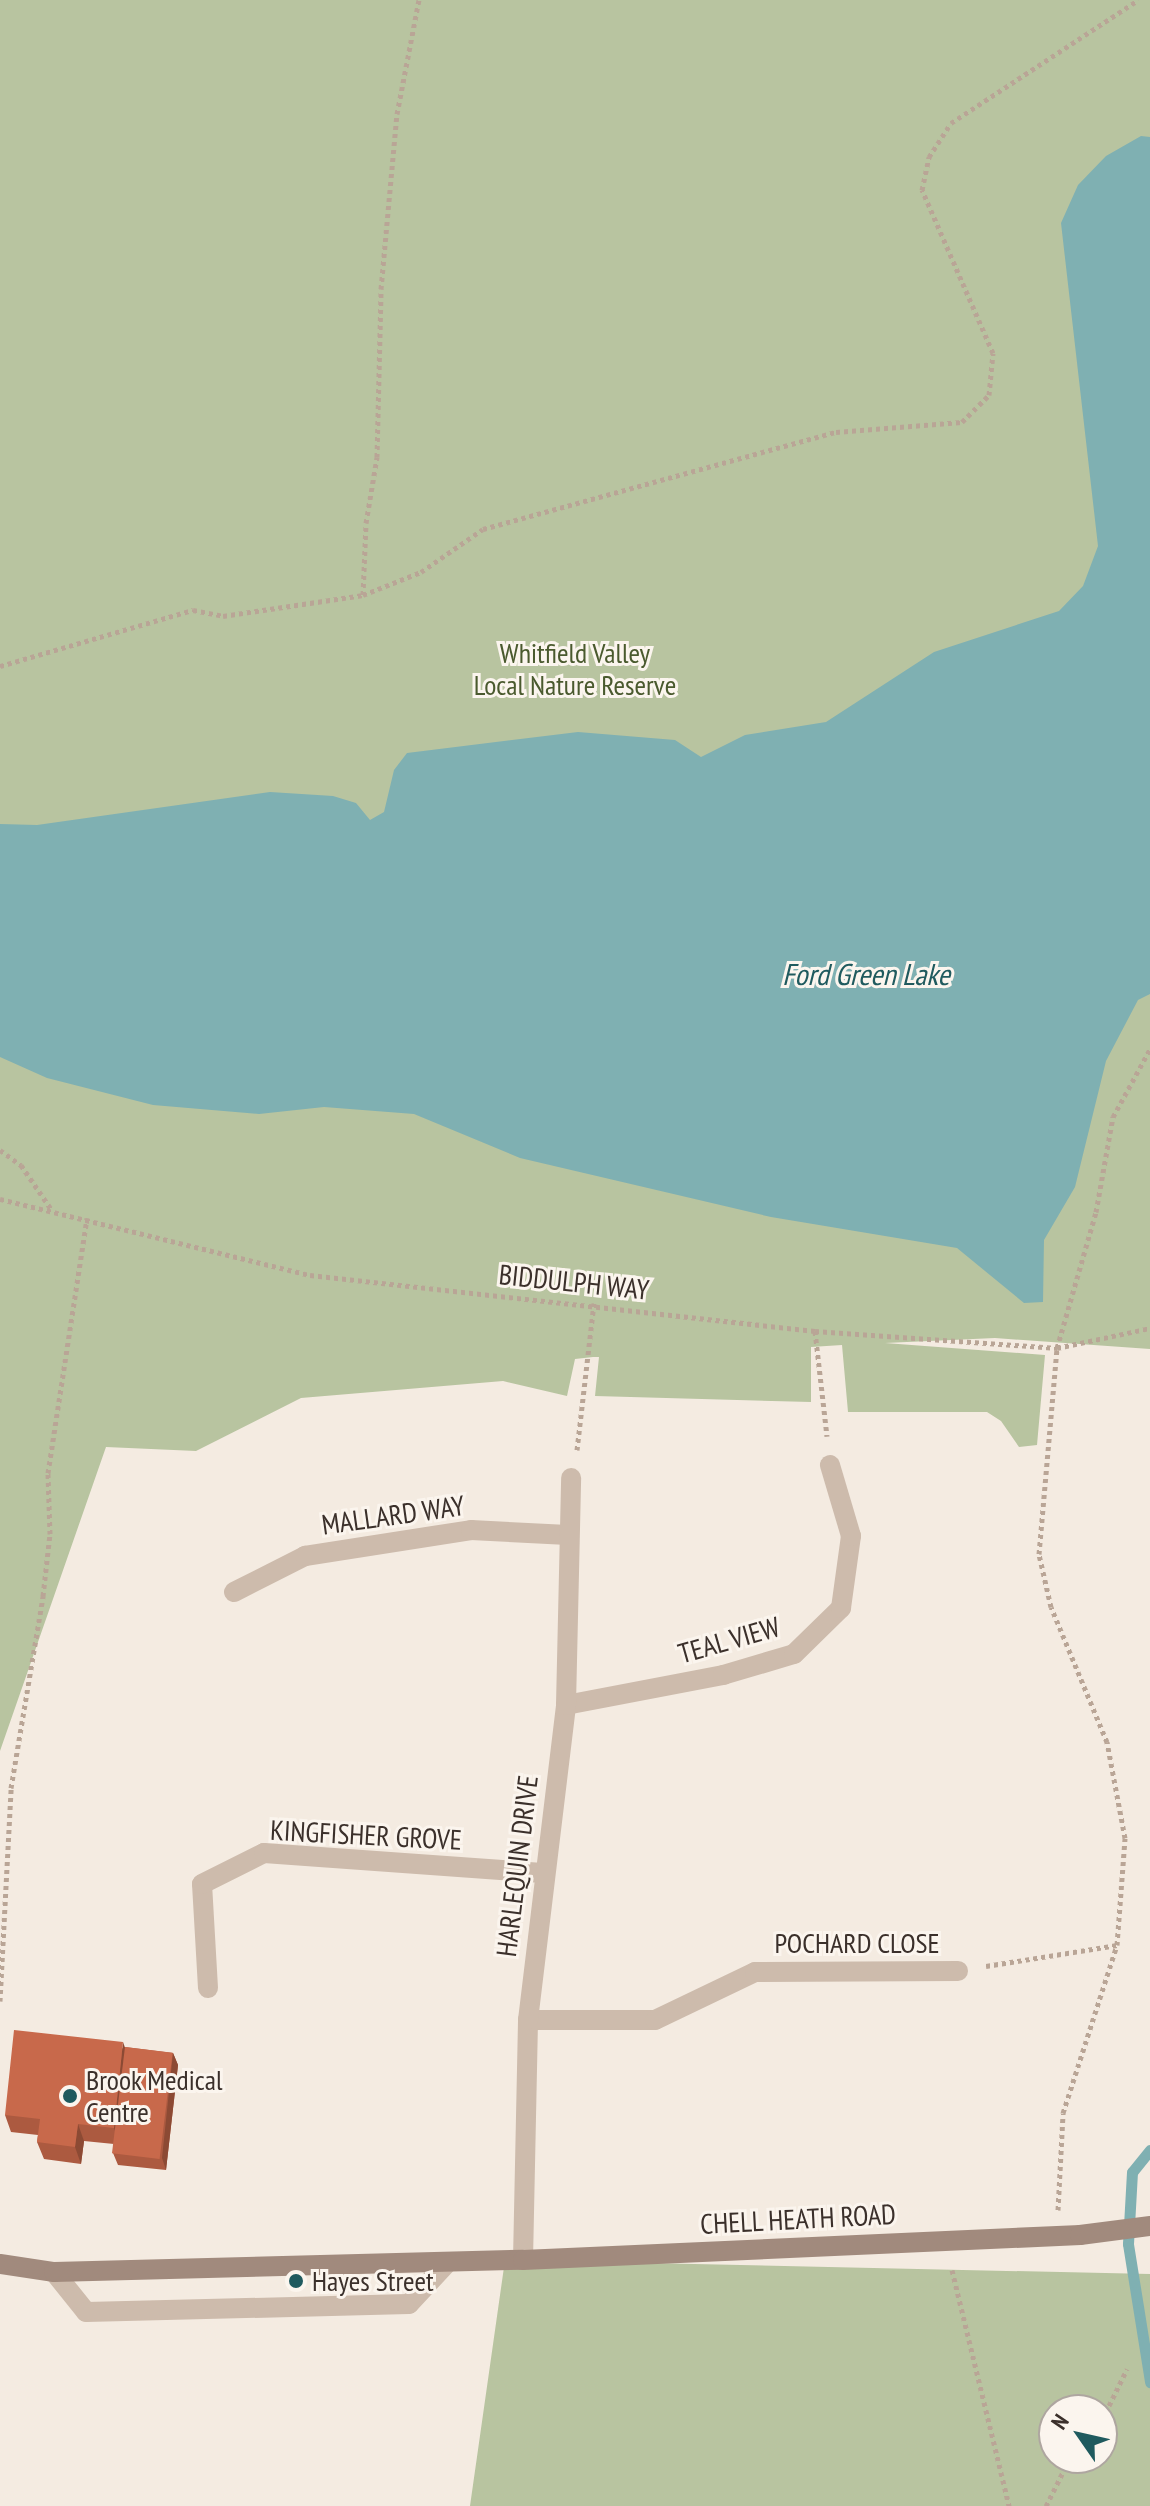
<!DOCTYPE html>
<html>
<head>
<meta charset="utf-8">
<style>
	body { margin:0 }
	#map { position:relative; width:1150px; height:2506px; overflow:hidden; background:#f4ebe1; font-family:"PT Sans Narrow",sans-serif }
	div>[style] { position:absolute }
	.green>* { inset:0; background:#b8c4a0 }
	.water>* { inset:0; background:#7fb0b2 }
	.stream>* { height:11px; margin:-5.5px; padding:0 5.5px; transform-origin:5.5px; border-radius:5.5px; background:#7fb0b2 }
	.path>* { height:5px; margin-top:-2.5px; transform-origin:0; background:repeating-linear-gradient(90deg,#b9a596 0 4px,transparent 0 8px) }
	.street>* { height:20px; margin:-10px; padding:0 10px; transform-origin:10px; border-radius:10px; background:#cdbbac }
	.secondary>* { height:20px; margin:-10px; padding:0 10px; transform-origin:10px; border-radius:10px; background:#a18a7d }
	.wall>* { inset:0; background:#ac5a40 }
	.shaded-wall>* { inset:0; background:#8c4a34 }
	.building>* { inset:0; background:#c8694b; transform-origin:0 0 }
	.dots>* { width:22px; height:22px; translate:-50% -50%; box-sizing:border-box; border:4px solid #fbf5ee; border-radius:50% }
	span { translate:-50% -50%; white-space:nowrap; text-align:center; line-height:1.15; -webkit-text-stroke:6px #fbf5ee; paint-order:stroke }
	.park-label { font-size:28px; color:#4a5a2e }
	.street-label { font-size:28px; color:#3b302b }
	.poi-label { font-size:28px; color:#3b302b }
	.left { translate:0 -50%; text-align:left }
	.water-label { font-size:30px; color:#1f5a5e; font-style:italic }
	.north { position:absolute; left:1038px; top:2394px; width:80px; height:80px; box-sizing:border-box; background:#fbf5ee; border:2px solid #aea6a0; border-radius:50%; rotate:304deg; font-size:22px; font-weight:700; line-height:32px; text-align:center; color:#3b302b }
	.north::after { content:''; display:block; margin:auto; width:28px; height:36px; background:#1f5a5e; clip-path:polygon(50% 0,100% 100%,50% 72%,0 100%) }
</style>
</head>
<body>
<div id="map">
	<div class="green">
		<div style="clip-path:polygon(0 0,1150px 0,1150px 1349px,995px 1338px,885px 1343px,1045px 1355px,1037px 1445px,1019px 1447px,1001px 1421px,987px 1412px,848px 1412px,842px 1345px,811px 1347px,811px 1402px,595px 1396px,599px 1357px,593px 1357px,575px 1359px,567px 1396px,503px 1381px,301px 1398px,196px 1451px,106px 1447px,0 1751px)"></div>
		<div style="clip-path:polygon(evenodd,505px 2260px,1150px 2274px,1150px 2506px,470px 2506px,505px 2260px,1054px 2410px,1102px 2410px,1102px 2458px,1054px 2458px,1054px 2410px)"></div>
	</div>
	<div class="water">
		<div style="clip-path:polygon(1141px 136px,1150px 137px,1150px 994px,1138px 1000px,1106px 1061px,1075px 1187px,1044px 1240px,1043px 1302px,1024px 1303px,957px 1248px,771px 1217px,520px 1158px,414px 1114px,324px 1107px,259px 1114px,153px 1105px,47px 1078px,0 1057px,0 824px,37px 825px,270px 792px,333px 796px,356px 803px,370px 820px,384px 812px,394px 770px,407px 753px,578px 732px,675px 740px,701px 757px,745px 735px,826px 722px,934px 652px,1059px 611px,1083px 586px,1098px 546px,1061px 223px,1078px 185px,1106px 156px)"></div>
	</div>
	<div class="stream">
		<div style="left:1150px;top:2150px;width:28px;rotate:129deg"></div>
		<div style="left:1132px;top:2172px;width:72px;rotate:93.2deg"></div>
		<div style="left:1128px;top:2244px;width:140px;rotate:80.9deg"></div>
	</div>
	<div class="path">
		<div style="left:363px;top:595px;width:72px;rotate:-87.6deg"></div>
		<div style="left:366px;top:523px;width:67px;rotate:-80.5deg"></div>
		<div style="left:377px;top:457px;width:168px;rotate:-88.6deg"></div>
		<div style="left:381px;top:289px;width:176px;rotate:-84.8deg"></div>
		<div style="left:397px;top:114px;width:116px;rotate:-79.1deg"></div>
		<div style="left:0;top:666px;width:201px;rotate:-16.2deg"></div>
		<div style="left:193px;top:610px;width:31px;rotate:11deg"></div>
		<div style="left:223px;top:616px;width:142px;rotate:-8.5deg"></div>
		<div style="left:363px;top:595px;width:62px;rotate:-21.6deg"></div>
		<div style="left:421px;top:572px;width:75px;rotate:-34.7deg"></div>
		<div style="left:483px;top:529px;width:366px;rotate:-15.4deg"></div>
		<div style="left:836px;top:432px;width:126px;rotate:-4.5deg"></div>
		<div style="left:962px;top:422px;width:38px;rotate:-45deg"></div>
		<div style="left:989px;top:395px;width:42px;rotate:-84.6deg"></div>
		<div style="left:993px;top:353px;width:178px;rotate:-113.5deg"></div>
		<div style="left:922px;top:190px;width:34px;rotate:-78deg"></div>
		<div style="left:929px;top:157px;width:40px;rotate:-57.1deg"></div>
		<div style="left:951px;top:123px;width:224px;rotate:-33.3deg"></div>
		<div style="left:0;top:1150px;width:26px;rotate:36deg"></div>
		<div style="left:21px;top:1165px;width:53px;rotate:55.7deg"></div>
		<div style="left:0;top:1199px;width:319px;rotate:13.8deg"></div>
		<div style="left:310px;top:1275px;width:508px;rotate:6.33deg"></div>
		<div style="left:815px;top:1331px;width:243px;rotate:4deg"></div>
		<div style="left:1057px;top:1348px;width:95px;rotate:-12.1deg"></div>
		<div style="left:815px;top:1331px;width:106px;rotate:83.5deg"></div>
		<div style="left:577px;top:1450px;width:148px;rotate:-83.4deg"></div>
		<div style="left:986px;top:1966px;width:133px;rotate:-9.1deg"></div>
		<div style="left:0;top:2001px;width:213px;rotate:-87deg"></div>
		<div style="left:11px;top:1788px;width:195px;rotate:-80.5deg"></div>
		<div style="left:43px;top:1596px;width:62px;rotate:-83.6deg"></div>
		<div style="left:50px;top:1534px;width:61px;rotate:-91.9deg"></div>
		<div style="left:48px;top:1473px;width:258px;rotate:-81.3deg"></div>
		<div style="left:1058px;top:2210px;width:97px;rotate:-87deg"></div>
		<div style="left:1063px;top:2113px;width:176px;rotate:-72.2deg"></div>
		<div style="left:1117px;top:1945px;width:107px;rotate:-85.7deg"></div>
		<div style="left:1125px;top:1838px;width:98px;rotate:-100.6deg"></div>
		<div style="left:1107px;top:1742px;width:146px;rotate:-112.5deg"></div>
		<div style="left:1051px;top:1607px;width:54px;rotate:-102.8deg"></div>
		<div style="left:1039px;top:1554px;width:207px;rotate:-85deg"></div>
		<div style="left:1057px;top:1348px;width:141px;rotate:-74deg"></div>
		<div style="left:1096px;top:1212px;width:97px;rotate:-79.9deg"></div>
		<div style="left:1113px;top:1117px;width:77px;rotate:-61.4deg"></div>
		<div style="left:952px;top:2270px;width:243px;rotate:76.4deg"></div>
		<div style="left:1102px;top:2420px;width:57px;rotate:-63.9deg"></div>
		<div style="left:1046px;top:2506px;width:54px;rotate:-63.4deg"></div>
	</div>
	<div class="street">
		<div style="left:234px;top:1592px;width:80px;rotate:-26.9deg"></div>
		<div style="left:305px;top:1556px;width:168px;rotate:-8.9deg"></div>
		<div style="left:471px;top:1530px;width:97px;rotate:3deg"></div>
		<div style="left:566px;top:1705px;width:160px;rotate:-10.8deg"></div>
		<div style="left:723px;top:1675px;width:74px;rotate:-16.5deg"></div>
		<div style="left:794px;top:1654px;width:66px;rotate:-44.4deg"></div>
		<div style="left:841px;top:1608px;width:73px;rotate:-82.1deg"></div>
		<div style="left:851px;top:1536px;width:74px;rotate:-106.5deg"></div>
		<div style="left:208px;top:1988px;width:104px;rotate:-93.3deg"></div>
		<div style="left:202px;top:1884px;width:69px;rotate:-26.6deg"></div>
		<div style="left:264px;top:1853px;width:279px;rotate:4.1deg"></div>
		<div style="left:528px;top:2020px;width:127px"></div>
		<div style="left:655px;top:2020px;width:111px;rotate:-25.6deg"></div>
		<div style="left:755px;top:1972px;width:203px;rotate:-0.3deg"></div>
		<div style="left:523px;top:2260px;width:240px;rotate:-88.8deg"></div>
		<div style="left:528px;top:2020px;width:317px;rotate:-83.1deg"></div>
		<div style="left:566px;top:1705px;width:227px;rotate:-88.7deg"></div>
		<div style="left:54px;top:2272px;width:51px;rotate:51.3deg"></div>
		<div style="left:86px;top:2312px;width:323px;rotate:-1.4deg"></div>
		<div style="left:409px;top:2304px;width:57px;rotate:-47.1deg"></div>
	</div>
	<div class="secondary">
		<div style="left:0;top:2264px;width:55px;rotate:8.4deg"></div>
		<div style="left:54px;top:2272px;width:469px;rotate:-1.5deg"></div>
		<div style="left:523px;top:2260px;width:558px;rotate:-2.57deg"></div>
		<div style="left:1080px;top:2235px;width:71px;rotate:-7.3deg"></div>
	</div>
	<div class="wall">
		<div style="clip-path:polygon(125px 2047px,173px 2053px,178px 2065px,166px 2170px,118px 2165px,113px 2153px,114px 2144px,84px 2141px,81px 2164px,44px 2159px,37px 2142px,38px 2135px,11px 2132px,5px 2115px)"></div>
	</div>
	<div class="shaded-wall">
		<div style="clip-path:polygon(123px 2042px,129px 2059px,120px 2145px,114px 2128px)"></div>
		<div style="clip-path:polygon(173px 2053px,178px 2065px,166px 2170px,162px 2158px)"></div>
		<div style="clip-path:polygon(78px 2124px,84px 2141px,81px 2164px,75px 2147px)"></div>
	</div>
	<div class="building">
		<div style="clip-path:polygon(14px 2030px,123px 2042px,114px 2128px,78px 2124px,75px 2147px,37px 2142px,40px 2119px,5px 2115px)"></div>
		<div style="left:125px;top:2047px;width:48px;height:107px;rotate:7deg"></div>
	</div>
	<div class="dots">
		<div style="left:70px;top:2096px;background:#1f5a5e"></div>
		<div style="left:296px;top:2281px;background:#1f5a5e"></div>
	</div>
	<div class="park-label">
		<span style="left:575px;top:669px">Whitfield Valley<br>Local Nature Reserve</span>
	</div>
	<div class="street-label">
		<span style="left:574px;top:1282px;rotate:6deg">BIDDULPH WAY</span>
		<span style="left:393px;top:1515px;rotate:-8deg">MALLARD WAY</span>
		<span style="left:729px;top:1640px;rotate:-16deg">TEAL VIEW</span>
		<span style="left:366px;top:1835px;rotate:3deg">KINGFISHER GROVE</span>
		<span style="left:517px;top:1866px;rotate:-83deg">HARLEQUIN DRIVE</span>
		<span style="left:857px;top:1943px">POCHARD CLOSE</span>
		<span style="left:798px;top:2219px;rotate:-3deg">CHELL HEATH ROAD</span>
	</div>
	<div class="poi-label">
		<span class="left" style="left:86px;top:2096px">Brook Medical<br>Centre</span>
		<span class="left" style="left:312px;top:2281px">Hayes Street</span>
	</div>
	<div class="water-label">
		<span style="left:866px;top:974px">Ford Green Lake</span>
	</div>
	<div class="north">N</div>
</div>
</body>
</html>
